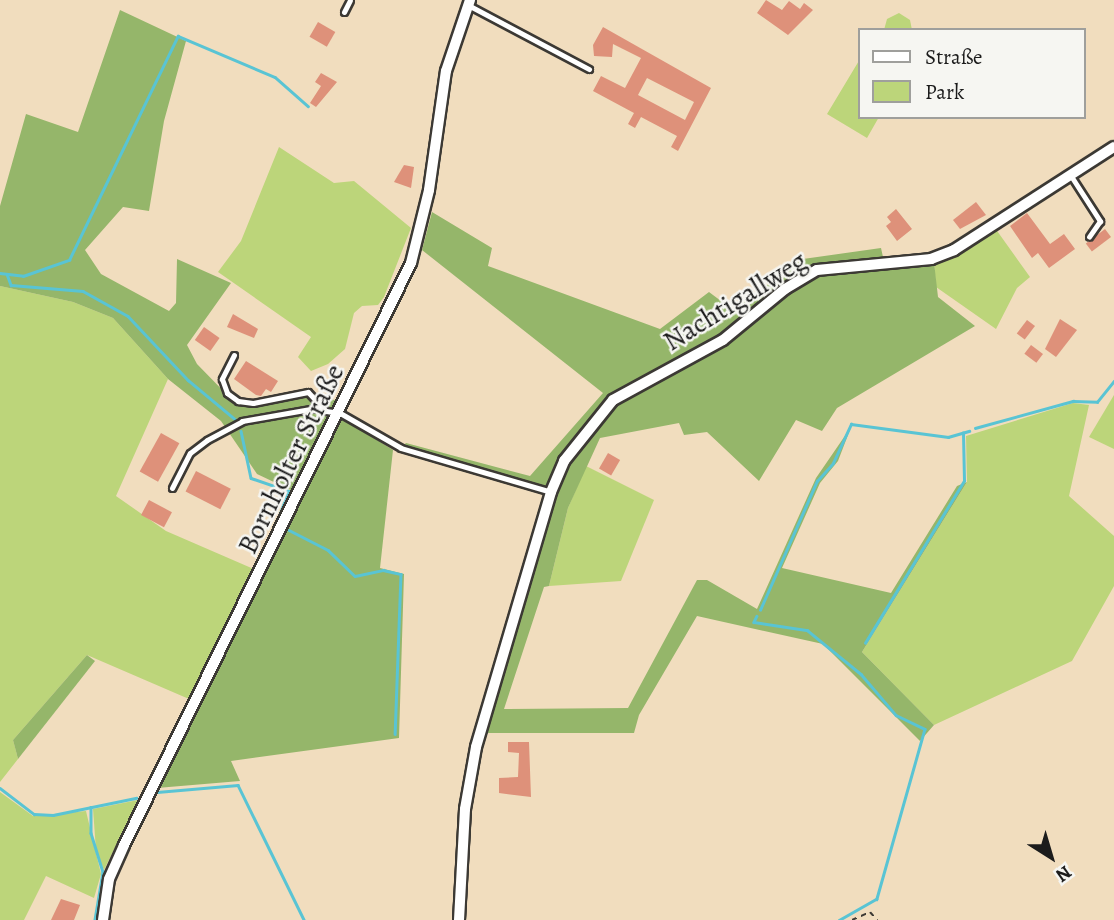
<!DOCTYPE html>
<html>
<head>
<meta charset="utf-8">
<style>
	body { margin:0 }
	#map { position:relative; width:1114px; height:920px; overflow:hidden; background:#f1ddbe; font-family:Alegreya,serif }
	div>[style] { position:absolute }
	.green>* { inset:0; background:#bcd57a }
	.forest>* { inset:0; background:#95b66a }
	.stream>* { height:2.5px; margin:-1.25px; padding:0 1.25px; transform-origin:1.25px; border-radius:1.25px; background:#59c4d4 }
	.building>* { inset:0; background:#de917a; transform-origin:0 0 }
	.path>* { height:2px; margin-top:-1px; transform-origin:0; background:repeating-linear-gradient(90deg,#3c3934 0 5px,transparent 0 10px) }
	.roads { filter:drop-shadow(2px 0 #3c3934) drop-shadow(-2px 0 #3c3934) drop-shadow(0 2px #3c3934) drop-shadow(0 -2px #3c3934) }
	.lane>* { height:5px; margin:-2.5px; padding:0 2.5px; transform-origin:2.5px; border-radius:2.5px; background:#fff }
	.street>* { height:10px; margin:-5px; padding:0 5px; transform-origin:5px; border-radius:5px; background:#fff }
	span { translate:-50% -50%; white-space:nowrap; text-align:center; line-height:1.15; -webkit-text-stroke:5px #f6f6f2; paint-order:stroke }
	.street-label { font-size:28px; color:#1c1c1c }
	.legend { position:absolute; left:858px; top:28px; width:228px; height:91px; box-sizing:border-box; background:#f6f6f2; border:2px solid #9f9f9c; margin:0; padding:9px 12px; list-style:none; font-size:21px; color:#1c1c1c }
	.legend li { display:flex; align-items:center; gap:14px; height:35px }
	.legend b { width:35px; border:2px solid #9f9f9c }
	.north { position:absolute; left:1016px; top:822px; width:70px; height:70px; -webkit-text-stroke:5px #f6f6f2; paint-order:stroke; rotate:143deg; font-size:19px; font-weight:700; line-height:28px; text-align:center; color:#1c1c1c }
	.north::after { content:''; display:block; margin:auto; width:24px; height:32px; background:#1c1c1c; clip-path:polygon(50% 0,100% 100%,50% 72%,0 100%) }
</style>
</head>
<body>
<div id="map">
	<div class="green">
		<div style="clip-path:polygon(899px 13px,910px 20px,912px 30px,884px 30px,887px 19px)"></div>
		<div style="clip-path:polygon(860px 59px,860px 117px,879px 117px,867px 138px,827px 114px)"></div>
		<div style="clip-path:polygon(279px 147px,334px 183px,354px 181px,411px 228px,384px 297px,378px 305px,362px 306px,354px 313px,345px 349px,328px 364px,311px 371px,298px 357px,311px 337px,218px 272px,241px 241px)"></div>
		<div style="clip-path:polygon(995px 228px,1030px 277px,1017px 288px,996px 329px,936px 287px,934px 262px)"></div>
		<div style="clip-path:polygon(0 286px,73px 302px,113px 318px,168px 379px,116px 496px,166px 531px,256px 570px,189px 699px,87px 655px,13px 740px,18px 759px,0 782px)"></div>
		<div style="clip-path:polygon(1114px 395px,1114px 449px,1089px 437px)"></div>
		<div style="clip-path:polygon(1073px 403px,1089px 405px,1069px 496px,1114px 536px,1114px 586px,1072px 661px,934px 725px,862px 652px,967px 482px,966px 436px)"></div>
		<div style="clip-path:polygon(586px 466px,654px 500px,621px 581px,549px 586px,568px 508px)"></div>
		<div style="clip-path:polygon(0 792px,33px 816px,86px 811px,101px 874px,94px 898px,46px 876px,24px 920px,0 920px)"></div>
		<div style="clip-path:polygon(138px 800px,104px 870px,96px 850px,93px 809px)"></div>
	</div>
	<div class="forest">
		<div style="clip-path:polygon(120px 10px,186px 41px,164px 121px,149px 211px,123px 207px,85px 250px,101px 274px,169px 311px,176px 303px,177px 259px,231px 283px,187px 345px,197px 364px,236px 404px,265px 406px,297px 393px,340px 401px,295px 492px,257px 474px,221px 421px,168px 379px,113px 318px,73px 302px,0 286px,0 206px,26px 114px,78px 132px)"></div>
		<div style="clip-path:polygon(432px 212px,492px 248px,488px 266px,660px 329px,709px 292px,733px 310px,803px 259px,881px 248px,885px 266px,934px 262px,938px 297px,975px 326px,837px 408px,822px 431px,796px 420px,759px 481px,707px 432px,684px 435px,679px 423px,600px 438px,568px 508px,549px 586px,544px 587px,504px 709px,628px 708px,697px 580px,707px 580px,757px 609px,816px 478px,851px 427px,838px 461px,820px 483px,782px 568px,891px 593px,957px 486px,967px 482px,862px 652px,934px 725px,920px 741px,823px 644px,697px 616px,639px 715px,634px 733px,486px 733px,475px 728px,544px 496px,554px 500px,554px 490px,403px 446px,406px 443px,530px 476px,603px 393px,422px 250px)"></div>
		<div style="clip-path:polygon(342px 418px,393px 450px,380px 568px,404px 574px,399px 738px,231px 761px,240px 781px,157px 788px)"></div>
		<div style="clip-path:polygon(87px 655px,95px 661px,18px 759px,13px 740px)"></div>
	</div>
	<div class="stream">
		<div style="left:0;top:273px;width:23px;rotate:7deg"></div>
		<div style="left:23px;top:276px;width:49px;rotate:-19.2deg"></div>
		<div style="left:69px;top:260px;width:249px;rotate:-64.1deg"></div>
		<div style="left:178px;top:36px;width:105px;rotate:22.9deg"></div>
		<div style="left:275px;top:77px;width:44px;rotate:41.3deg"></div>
		<div style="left:7px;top:274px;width:12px;rotate:70deg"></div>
		<div style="left:11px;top:285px;width:72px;rotate:4.8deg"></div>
		<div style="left:83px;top:291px;width:51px;rotate:29.1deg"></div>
		<div style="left:128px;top:316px;width:88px;rotate:46.8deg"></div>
		<div style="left:188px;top:380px;width:62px;rotate:39.8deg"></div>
		<div style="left:975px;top:428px;width:102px;rotate:-15.4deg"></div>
		<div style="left:1073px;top:401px;width:24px;rotate:2deg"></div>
		<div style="left:1097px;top:402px;width:27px;rotate:-51deg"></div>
		<div style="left:241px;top:431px;width:48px;rotate:78deg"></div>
		<div style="left:251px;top:478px;width:40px;rotate:18.9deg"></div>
		<div style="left:289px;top:491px;width:34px;rotate:111deg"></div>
		<div style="left:289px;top:530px;width:44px;rotate:27.1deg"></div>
		<div style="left:328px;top:550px;width:37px;rotate:44deg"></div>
		<div style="left:355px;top:576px;width:29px;rotate:-12deg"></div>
		<div style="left:383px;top:570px;width:18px;rotate:13deg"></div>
		<div style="left:401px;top:574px;width:160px;rotate:92.1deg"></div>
		<div style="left:760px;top:610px;width:141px;rotate:-66.2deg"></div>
		<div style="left:817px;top:481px;width:24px;rotate:-48deg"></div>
		<div style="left:833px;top:463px;width:43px;rotate:-65.2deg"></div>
		<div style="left:851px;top:424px;width:98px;rotate:7.6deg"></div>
		<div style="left:948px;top:437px;width:22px;rotate:-16deg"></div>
		<div style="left:757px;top:616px;width:7px;rotate:117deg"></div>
		<div style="left:754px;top:622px;width:54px;rotate:8.6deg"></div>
		<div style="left:807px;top:630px;width:70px;rotate:39.2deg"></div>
		<div style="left:861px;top:674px;width:54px;rotate:49.5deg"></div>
		<div style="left:896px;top:715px;width:32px;rotate:26deg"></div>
		<div style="left:925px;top:729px;width:177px;rotate:105.8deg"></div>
		<div style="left:877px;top:899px;width:43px;rotate:150.4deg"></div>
		<div style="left:865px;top:643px;width:190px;rotate:-58.6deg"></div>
		<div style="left:964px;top:481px;width:48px;rotate:-91.2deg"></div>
		<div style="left:0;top:788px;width:43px;rotate:37.4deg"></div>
		<div style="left:34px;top:814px;width:19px;rotate:3deg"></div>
		<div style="left:53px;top:815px;width:85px;rotate:-11.6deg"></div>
		<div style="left:157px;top:792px;width:81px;rotate:-4.9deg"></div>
		<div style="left:238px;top:785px;width:150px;rotate:63.9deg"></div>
		<div style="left:91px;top:807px;width:26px;rotate:90deg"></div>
		<div style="left:91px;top:833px;width:41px;rotate:72.9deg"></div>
		<div style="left:103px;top:872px;width:49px;rotate:99.5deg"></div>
	</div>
	<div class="building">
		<div style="clip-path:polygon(766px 0,782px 10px,789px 1px,800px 9px,804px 3px,813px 10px,788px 35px,757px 13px)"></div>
		<div style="left:318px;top:22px;width:20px;height:17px;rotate:30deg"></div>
		<div style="clip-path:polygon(evenodd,603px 27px,711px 88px,678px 151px,671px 147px,677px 136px,641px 117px,635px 128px,628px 124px,634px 113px,593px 91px,601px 76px,625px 88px,641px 58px,613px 44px,612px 57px,594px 56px,593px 45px,603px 27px,647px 78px,694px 102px,685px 120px,638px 95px,647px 78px)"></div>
		<div style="clip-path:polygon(321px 73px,337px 82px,316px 107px,310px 103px,321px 86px,315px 82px)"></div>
		<div style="clip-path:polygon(404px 165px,414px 167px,411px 188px,394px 182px)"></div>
		<div style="clip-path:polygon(976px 202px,986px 215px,960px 229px,953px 220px)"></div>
		<div style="clip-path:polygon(896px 209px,912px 229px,897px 241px,886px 226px,891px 222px,887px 217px)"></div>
		<div style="clip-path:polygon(1027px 213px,1050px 244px,1064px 234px,1075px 249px,1049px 268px,1038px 253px,1032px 258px,1010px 226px)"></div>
		<div style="left:1105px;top:229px;width:10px;height:24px;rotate:53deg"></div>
		<div style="clip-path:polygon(233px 314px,258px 329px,254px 338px,227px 327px)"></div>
		<div style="clip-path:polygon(1060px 319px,1077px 330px,1056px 357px,1045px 349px)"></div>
		<div style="left:1027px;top:320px;width:10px;height:17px;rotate:37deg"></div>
		<div style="left:204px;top:327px;width:19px;height:16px;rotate:35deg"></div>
		<div style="left:1031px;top:345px;width:15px;height:11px;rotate:37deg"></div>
		<div style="clip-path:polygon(246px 361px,278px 381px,271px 392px,266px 389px,261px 396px,256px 395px,234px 379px)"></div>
		<div style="left:161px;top:433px;width:21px;height:44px;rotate:29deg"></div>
		<div style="left:608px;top:453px;width:14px;height:18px;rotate:30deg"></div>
		<div style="left:196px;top:471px;width:39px;height:23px;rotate:27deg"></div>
		<div style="left:149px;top:500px;width:26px;height:17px;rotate:28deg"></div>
		<div style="clip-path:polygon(508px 742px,529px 742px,531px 797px,499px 793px,499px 778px,518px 777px,519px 753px,508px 752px)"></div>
		<div style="clip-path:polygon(61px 899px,80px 905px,74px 920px,51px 920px)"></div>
	</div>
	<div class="path">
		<div style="left:852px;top:920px;width:20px;rotate:-24deg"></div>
		<div style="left:870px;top:912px;width:11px;rotate:49deg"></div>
	</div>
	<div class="roads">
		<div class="lane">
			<div style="left:468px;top:5px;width:137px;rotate:27.9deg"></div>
			<div style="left:344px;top:12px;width:13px;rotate:-63deg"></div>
			<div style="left:1071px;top:176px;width:54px;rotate:57.2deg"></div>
			<div style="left:1100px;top:221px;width:19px;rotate:125deg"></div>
			<div style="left:234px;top:355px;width:27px;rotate:117deg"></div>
			<div style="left:222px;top:379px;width:15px;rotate:70deg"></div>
			<div style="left:227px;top:393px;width:14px;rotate:36deg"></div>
			<div style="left:238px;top:401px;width:15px;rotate:8deg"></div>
			<div style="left:253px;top:403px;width:56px;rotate:-11.3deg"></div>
			<div style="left:308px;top:392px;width:26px;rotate:47deg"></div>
			<div style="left:326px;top:411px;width:14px;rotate:8deg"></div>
			<div style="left:340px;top:413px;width:70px;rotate:29.8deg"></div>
			<div style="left:401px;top:448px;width:156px;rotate:16.3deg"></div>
			<div style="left:172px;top:488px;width:39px;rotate:-63deg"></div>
			<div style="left:190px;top:453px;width:21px;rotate:-37deg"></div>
			<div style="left:207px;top:440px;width:40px;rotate:-28deg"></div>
			<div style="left:242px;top:421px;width:81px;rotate:-9.9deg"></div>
		</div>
		<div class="street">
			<div style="left:103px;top:920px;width:41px;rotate:-81.7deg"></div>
			<div style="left:109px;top:879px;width:37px;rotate:-66deg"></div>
			<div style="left:124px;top:845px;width:649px;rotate:-63.75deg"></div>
			<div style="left:411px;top:263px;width:75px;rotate:-76.1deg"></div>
			<div style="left:429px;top:190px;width:120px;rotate:-81.9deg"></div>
			<div style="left:446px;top:71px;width:75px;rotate:-71.3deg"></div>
			<div style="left:459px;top:920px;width:111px;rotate:-86.9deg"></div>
			<div style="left:465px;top:809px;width:63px;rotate:-79.9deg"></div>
			<div style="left:476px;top:747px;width:266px;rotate:-73.6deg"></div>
			<div style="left:551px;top:492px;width:34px;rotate:-67deg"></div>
			<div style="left:564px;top:461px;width:78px;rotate:-51.2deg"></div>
			<div style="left:613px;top:400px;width:125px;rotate:-28.6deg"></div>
			<div style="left:723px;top:340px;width:80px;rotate:-39.4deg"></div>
			<div style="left:785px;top:289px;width:37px;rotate:-31deg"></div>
			<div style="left:817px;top:270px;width:115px;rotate:-5.5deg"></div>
			<div style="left:931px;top:259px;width:25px;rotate:-21deg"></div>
			<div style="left:954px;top:250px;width:190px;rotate:-32.8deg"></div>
		</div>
	</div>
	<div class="street-label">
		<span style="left:735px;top:301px;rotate:-32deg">Nachtigallweg</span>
		<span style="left:291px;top:459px;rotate:-64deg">Bornholter Straße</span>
	</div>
	<ul class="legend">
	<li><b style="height:9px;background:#fff"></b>Straße</li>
	<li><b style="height:19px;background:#bcd57a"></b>Park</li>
	</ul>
	<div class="north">N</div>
</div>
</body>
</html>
